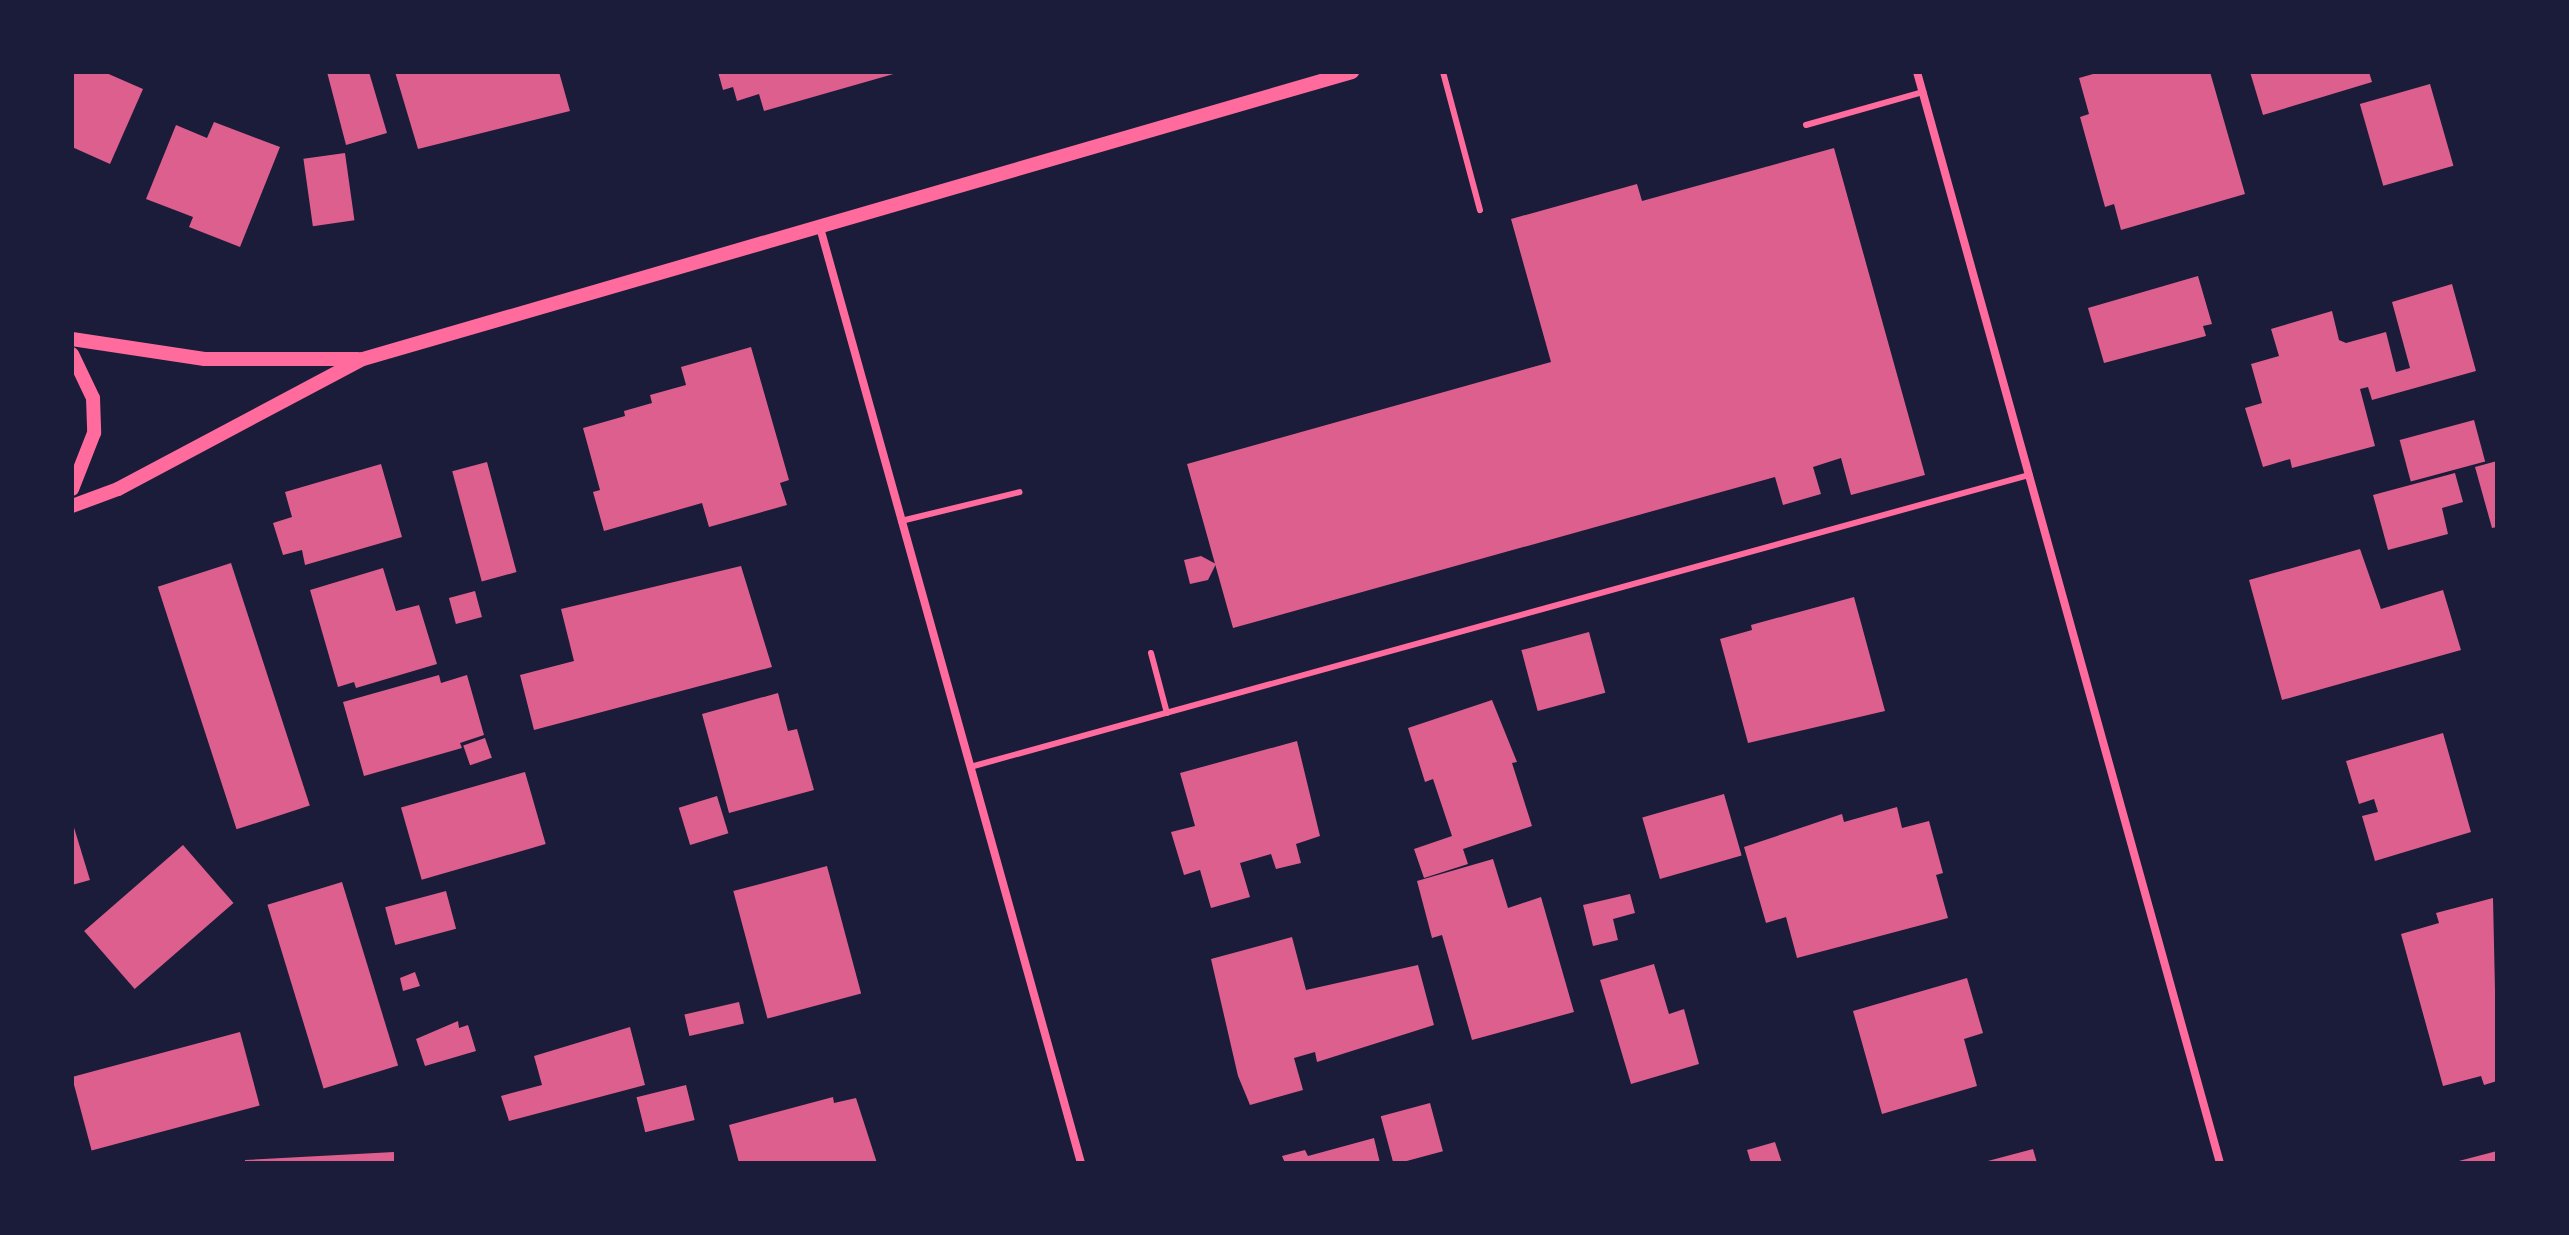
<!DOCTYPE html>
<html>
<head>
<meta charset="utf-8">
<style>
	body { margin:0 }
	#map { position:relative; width:2569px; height:1235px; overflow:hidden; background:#1b1b3a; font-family:Cabin,sans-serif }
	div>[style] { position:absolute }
	.building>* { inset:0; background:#dd5f8e; transform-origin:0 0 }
	.service>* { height:6px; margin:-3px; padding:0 3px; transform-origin:3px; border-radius:3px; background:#ff6b9d }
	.minor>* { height:8px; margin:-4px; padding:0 4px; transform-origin:4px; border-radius:4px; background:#ff6b9d }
	.tertiary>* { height:14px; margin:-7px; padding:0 7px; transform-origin:7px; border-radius:7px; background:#ff6b9d }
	span { translate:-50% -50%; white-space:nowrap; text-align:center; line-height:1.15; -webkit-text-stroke:6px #1b1b3a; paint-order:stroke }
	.frame { position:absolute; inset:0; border:74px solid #1b1b3a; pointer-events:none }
</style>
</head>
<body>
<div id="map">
	<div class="building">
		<div style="clip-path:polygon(72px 72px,104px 72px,143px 89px,110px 164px,72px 147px)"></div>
		<div style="clip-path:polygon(327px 72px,369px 72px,387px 133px,346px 145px)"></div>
		<div style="clip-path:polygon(395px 72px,559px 72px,570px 111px,418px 149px)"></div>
		<div style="clip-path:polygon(718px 72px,897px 72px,897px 73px,764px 111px,759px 94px,737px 101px,733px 87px,723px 90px)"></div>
		<div style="clip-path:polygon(2100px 72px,2210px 72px,2245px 194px,2121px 230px,2114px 204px,2105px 207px,2080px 117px,2089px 114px,2079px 78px)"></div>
		<div style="clip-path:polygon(2250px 72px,2369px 72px,2372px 82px,2263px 115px)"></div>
		<div style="left:2430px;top:84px;width:85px;height:73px;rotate:74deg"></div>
		<div style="clip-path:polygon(214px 122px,280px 147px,240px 247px,189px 227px,193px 217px,146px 199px,176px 125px,207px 138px)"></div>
		<div style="clip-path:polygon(1834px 148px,1925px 475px,1851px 495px,1841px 458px,1813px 467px,1821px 494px,1783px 505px,1775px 477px,1233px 628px,1187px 464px,1551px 362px,1511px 219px,1637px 184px,1642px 201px)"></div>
		<div style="left:345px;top:153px;width:68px;height:42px;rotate:82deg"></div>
		<div style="clip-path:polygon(2198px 276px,2212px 324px,2203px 326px,2206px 336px,2104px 363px,2088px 308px)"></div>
		<div style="clip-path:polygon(2452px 284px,2476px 371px,2372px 400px,2368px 387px,2360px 389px,2375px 446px,2292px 468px,2290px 459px,2263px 467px,2245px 408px,2262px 403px,2251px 364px,2279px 356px,2271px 329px,2332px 311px,2339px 340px,2346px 343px,2386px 332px,2396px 372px,2410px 368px,2392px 302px)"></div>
		<div style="clip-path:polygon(751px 347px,789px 480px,780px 483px,787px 505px,709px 527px,702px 503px,604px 531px,593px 492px,600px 490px,583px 428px,625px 416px,624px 411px,652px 403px,650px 395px,686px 385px,681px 367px)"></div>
		<div style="left:2474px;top:420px;width:43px;height:77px;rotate:75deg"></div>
		<div style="clip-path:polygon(2497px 461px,2497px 527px,2492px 528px,2475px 467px)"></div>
		<div style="left:487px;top:462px;width:114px;height:36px;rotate:75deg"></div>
		<div style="clip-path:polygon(381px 464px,402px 537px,305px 565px,302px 550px,283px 555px,273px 523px,292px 517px,285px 492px)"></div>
		<div style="clip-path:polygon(2455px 473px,2463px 502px,2442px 508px,2448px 534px,2388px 550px,2373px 495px)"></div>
		<div style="clip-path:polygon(2360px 549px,2381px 609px,2443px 590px,2461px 650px,2282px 700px,2249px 580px)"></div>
		<div style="clip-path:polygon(1201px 556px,1216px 564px,1208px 580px,1190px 584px,1184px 560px)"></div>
		<div style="left:231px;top:563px;width:255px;height:77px;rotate:72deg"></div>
		<div style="clip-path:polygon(741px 566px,772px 667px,534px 730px,520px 675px,574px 661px,561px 609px)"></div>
		<div style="clip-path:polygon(383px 568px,396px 611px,419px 605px,437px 664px,356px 688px,354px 682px,338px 687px,310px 590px)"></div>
		<div style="left:475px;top:591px;width:27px;height:27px;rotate:75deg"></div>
		<div style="clip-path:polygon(1854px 597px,1885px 711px,1748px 743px,1720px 639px,1752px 630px,1751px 625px)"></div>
		<div style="left:1589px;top:632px;width:63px;height:70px;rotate:75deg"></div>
		<div style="clip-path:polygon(439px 675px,441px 683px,467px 675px,484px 735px,460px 743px,462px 748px,364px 776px,343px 702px)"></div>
		<div style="clip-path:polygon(778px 693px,788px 731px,797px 729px,814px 790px,729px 813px,702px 714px)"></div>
		<div style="clip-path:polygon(1492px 700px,1517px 762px,1512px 763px,1532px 826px,1463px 849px,1468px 864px,1424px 878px,1414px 849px,1452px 836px,1433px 779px,1425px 782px,1408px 728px)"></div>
		<div style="clip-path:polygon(2443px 733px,2471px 832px,2375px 861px,2362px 816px,2378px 812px,2374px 799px,2359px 804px,2346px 761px)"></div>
		<div style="left:485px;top:738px;width:21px;height:23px;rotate:71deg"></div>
		<div style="clip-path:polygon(1297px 741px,1320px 836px,1296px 844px,1301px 863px,1276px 869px,1271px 854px,1240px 863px,1250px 897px,1211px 908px,1200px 870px,1184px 875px,1171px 832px,1195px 826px,1180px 773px)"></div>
		<div style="left:525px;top:772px;width:75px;height:129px;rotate:74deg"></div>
		<div style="left:1724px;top:794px;width:64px;height:85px;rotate:74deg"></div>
		<div style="left:717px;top:796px;width:39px;height:40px;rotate:73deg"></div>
		<div style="clip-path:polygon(1897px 807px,1902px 828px,1929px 821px,1943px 873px,1936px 875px,1948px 918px,1797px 958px,1786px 917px,1766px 923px,1744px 847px,1842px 814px,1844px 822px)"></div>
		<div style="clip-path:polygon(72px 821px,90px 880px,72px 885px)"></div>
		<div style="left:183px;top:845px;width:77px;height:131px;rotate:49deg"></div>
		<div style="clip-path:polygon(1493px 859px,1508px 908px,1541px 897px,1574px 1012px,1472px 1040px,1442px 935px,1432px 938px,1417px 881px)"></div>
		<div style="left:827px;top:866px;width:132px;height:97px;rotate:75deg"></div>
		<div style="left:342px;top:882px;width:192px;height:78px;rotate:73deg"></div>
		<div style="left:446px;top:891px;width:39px;height:63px;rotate:75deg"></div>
		<div style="clip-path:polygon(1630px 894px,1635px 913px,1613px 919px,1618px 940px,1593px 946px,1583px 905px)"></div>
		<div style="clip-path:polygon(2493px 898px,2497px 1081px,2484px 1085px,2481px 1076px,2443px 1086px,2401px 934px,2439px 923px,2436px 913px)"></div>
		<div style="clip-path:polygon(1292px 937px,1306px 990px,1418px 965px,1434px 1025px,1317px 1062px,1315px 1052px,1294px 1058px,1303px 1090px,1250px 1105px,1238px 1076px,1211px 959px)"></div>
		<div style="clip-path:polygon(1654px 964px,1669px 1014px,1684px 1009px,1699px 1064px,1631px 1084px,1600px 980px)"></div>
		<div style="clip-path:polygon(415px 972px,420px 986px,403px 991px,400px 978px)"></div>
		<div style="clip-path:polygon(1967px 978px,1983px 1033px,1964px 1039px,1977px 1086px,1882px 1114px,1853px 1011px)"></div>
		<div style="left:739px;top:1002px;width:22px;height:56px;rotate:77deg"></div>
		<div style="clip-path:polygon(458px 1021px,459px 1028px,468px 1025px,476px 1051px,425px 1066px,416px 1039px)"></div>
		<div style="clip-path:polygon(630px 1027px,645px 1085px,509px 1121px,501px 1096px,542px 1085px,534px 1056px)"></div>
		<div style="left:240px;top:1032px;width:76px;height:174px;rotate:75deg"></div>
		<div style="left:686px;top:1085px;width:36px;height:51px;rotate:76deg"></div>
		<div style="clip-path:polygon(833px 1097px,834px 1103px,856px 1098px,877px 1163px,739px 1163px,729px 1125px)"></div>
		<div style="left:1430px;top:1103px;width:50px;height:51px;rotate:75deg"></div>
		<div style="clip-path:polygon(1374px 1138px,1380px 1163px,1285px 1163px,1282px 1156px,1305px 1150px,1308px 1156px)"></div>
		<div style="clip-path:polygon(1775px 1142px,1782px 1163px,1751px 1163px,1747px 1150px)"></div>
		<div style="clip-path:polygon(2033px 1149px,2037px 1163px,1984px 1163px,1984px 1162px)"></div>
		<div style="clip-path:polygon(2497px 1151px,2497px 1163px,2456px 1163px,2455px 1162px)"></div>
		<div style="clip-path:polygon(394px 1152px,394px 1163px,245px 1163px,245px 1160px)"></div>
	</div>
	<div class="service">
		<div style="left:1443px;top:72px;width:143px;rotate:75deg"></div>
		<div style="left:1806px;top:125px;width:122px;rotate:-15.8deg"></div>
		<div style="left:901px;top:521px;width:122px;rotate:-13.7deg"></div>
		<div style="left:1151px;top:653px;width:62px;rotate:75.1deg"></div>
		<div style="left:970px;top:767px;width:1099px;rotate:-15.42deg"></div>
	</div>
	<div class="minor">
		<div style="left:1917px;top:72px;width:1132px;rotate:74.48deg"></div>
		<div style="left:819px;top:224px;width:975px;rotate:74.41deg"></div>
	</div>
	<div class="tertiary">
		<div style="left:72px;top:339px;width:134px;rotate:8.6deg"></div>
		<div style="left:205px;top:359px;width:153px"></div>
		<div style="left:72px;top:354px;width:49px;rotate:64.5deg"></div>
		<div style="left:93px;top:398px;width:35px;rotate:88deg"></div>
		<div style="left:94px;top:433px;width:60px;rotate:111.4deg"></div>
		<div style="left:72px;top:506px;width:49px;rotate:-20.3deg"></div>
		<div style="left:118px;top:489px;width:277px;rotate:-28deg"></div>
		<div style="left:363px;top:359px;width:1030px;rotate:-16.18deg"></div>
	</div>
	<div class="frame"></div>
</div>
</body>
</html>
